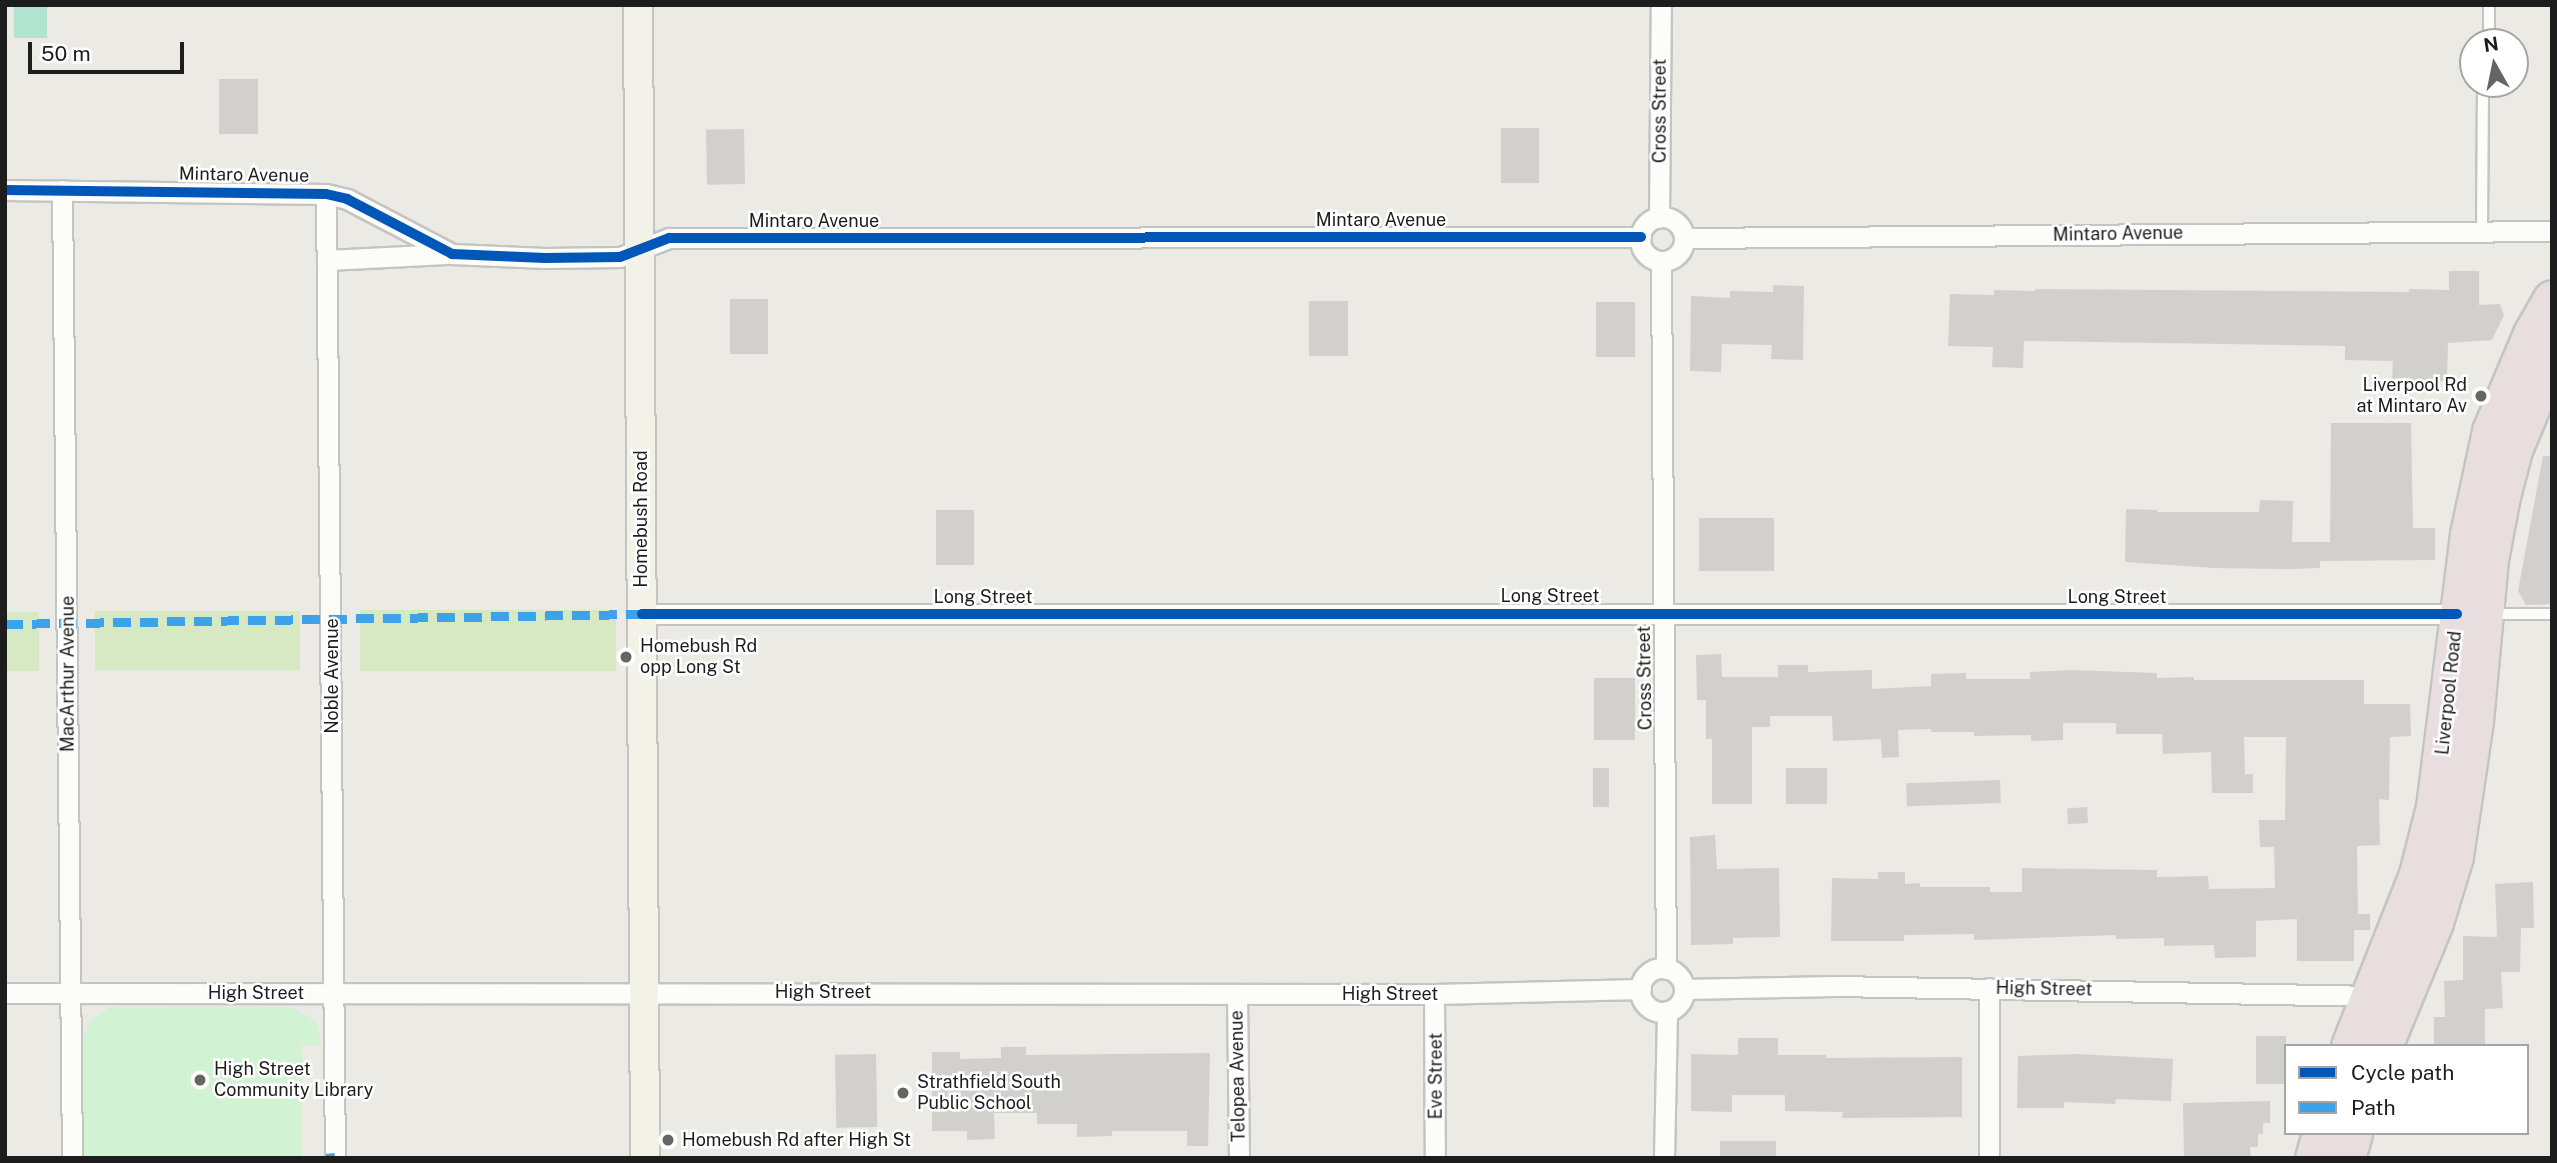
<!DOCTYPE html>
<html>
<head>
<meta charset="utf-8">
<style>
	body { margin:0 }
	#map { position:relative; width:2557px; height:1163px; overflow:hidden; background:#ebeae5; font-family:"Public Sans",sans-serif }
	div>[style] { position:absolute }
	.grass>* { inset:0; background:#d6e9c3; transform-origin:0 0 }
	.park>* { inset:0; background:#d2f3d3 }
	.pitch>* { inset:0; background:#b0e4d0; transform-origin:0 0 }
	.building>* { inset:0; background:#d2d0cc; transform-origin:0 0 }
	.roads { filter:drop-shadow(2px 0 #c4c4c1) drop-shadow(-2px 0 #c4c4c1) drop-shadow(0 2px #c4c4c1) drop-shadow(0 -2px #c4c4c1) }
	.lane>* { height:10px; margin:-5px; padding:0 5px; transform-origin:5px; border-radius:5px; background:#fcfcfb }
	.street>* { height:19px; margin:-9.5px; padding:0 9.5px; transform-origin:9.5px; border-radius:9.5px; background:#fcfcfb }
	.street>.ring { margin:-9.5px; padding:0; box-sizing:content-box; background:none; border:19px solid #fcfcfb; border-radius:50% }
	.secondary>* { height:28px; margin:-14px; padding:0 14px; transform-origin:14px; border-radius:14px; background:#f2f2e9 }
	.highway>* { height:37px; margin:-18.5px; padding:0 18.5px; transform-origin:18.5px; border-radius:18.5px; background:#e9dedf }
	.quiet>* { height:9px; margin-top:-4.5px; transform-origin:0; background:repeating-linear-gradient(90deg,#3da2ea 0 18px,transparent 0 27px) }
	.cycleway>* { height:10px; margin:-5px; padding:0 5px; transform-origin:5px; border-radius:5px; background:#0057b8 }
	.dots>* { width:19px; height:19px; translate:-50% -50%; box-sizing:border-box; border:4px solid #fff; border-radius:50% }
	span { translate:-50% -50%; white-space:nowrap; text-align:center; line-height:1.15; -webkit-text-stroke:5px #fff; paint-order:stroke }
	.street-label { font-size:18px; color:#1d1d1d }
	.poi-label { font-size:18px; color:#1d1d1d }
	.right { translate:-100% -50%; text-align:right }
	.left { translate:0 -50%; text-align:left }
	.frame { position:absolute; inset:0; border:7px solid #1d1d1d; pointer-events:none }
	.legend { position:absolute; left:2284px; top:1044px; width:245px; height:91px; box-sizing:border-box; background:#fff; border:2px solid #a5a5a5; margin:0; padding:9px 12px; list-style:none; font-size:21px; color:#1d1d1d }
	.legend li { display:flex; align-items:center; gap:14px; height:35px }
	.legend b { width:35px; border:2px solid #a5a5a5 }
	.north { position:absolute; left:2459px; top:28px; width:70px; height:70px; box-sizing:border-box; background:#fff; border:2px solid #a5a5a5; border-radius:50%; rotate:351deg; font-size:19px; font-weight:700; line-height:28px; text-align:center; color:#1d1d1d }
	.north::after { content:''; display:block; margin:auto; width:24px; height:32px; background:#656563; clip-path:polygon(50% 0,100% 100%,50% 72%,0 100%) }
	.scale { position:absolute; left:28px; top:42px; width:156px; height:32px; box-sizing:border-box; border:4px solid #1d1d1d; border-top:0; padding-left:9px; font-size:21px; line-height:24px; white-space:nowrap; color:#1d1d1d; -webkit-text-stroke:5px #fff; paint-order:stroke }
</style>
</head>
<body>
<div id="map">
	<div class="grass">
		<div style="left:616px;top:610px;width:61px;height:256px;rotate:90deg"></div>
		<div style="left:300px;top:611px;width:59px;height:205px;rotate:90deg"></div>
		<div style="left:5px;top:612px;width:34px;height:59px"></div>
	</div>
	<div class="park">
		<div style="clip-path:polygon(110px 1007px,290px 1007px,309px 1017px,316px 1023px,322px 1045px,302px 1045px,302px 1158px,81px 1158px,81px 1039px,92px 1020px)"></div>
	</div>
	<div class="pitch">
		<div style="left:14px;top:5px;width:33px;height:33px"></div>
	</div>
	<div class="building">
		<div style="left:258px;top:79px;width:55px;height:39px;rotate:90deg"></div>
		<div style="left:1501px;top:128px;width:38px;height:55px"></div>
		<div style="left:744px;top:129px;width:55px;height:38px;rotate:89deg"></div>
		<div style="clip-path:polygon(2449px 271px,2479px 271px,2479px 305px,2500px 304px,2504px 315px,2492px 340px,2448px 343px,2447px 381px,2392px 380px,2393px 361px,2345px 360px,2345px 346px,2024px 341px,2023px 368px,1992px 367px,1993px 347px,1948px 346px,1950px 294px,1994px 295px,1994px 290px,2035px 291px,2035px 289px,2409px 292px,2409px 289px,2449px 290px)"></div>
		<div style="clip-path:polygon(1773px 285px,1804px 286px,1803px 360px,1771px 359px,1772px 345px,1722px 344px,1721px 372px,1690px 371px,1691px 296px,1730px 298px,1730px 291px,1773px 292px)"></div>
		<div style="left:730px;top:299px;width:38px;height:55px"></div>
		<div style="left:1309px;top:301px;width:39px;height:55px"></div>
		<div style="left:1635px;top:302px;width:55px;height:39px;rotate:90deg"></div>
		<div style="clip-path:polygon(2331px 423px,2411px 423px,2413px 528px,2435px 528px,2435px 560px,2320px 561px,2320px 568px,2292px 569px,2214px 568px,2125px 562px,2126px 509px,2157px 510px,2157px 512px,2259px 512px,2260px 500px,2293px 501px,2292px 542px,2330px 542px)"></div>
		<div style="clip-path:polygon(2543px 456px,2552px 456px,2552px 604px,2526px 605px,2518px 591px)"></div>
		<div style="left:936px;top:510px;width:38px;height:55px"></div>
		<div style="left:1699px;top:518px;width:75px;height:53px"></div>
		<div style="clip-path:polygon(1721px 654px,1722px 677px,1778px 677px,1778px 665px,1808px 665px,1808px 672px,1872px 670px,1872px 689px,1931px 686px,1931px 674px,1966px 673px,1966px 679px,2030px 679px,2030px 672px,2071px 670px,2157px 673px,2157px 678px,2194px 677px,2194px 680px,2364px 680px,2364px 704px,2410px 704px,2411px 736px,2390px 737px,2389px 800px,2379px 799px,2380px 845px,2357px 846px,2358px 914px,2370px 914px,2370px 930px,2354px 930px,2354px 961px,2297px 961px,2297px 919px,2256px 921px,2256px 957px,2215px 958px,2214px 945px,2164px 946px,2164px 938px,2116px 939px,2116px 935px,1974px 940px,1974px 934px,1904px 935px,1904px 941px,1831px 941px,1832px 878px,1878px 879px,1878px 872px,1905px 872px,1905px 884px,1920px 883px,1920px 887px,1990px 887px,1990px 892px,2022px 892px,2022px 868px,2157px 870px,2157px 877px,2208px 876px,2209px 889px,2275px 888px,2274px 847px,2260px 847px,2259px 820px,2285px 820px,2286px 737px,2244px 737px,2245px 774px,2253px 774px,2253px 793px,2212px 793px,2211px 752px,2163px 754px,2162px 734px,2116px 734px,2116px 723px,2063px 723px,2063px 740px,2031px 741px,2031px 735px,1974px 736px,1974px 732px,1931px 732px,1931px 729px,1898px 730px,1899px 757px,1882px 758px,1881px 739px,1833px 741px,1832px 716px,1770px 716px,1770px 727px,1752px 727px,1752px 804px,1712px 804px,1712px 739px,1706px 739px,1706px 700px,1697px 700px,1696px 655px)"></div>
		<div style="left:1594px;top:678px;width:41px;height:62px"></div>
		<div style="left:1593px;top:768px;width:16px;height:39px"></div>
		<div style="left:1786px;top:768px;width:41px;height:36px"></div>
		<div style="left:2000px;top:780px;width:23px;height:94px;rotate:88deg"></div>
		<div style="left:2087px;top:807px;width:16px;height:20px;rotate:86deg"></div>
		<div style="clip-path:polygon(1715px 835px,1717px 869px,1779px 868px,1780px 937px,1733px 938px,1733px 944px,1691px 945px,1690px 837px)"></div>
		<div style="clip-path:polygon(2533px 882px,2534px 928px,2521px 928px,2520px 972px,2501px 972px,2503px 1008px,2485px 1009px,2485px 1046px,2434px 1046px,2434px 1017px,2445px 1017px,2444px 981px,2463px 980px,2463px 936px,2497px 937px,2495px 884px)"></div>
		<div style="left:2286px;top:1036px;width:48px;height:30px;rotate:90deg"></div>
		<div style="clip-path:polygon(1738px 1038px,1778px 1038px,1778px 1055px,1826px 1055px,1826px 1058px,1962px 1057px,1962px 1117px,1842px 1118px,1843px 1112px,1785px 1111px,1785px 1095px,1732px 1095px,1732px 1112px,1691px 1111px,1691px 1054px,1738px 1055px)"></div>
		<div style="clip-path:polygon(1001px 1047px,1026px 1047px,1026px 1055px,1210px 1053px,1208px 1146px,1187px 1146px,1187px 1131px,1112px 1131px,1112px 1136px,1077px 1137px,1077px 1124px,1037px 1124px,1037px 1113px,994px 1113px,995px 1139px,967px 1140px,967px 1131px,932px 1131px,932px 1052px,960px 1052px,960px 1059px,1001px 1058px)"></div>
		<div style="left:876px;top:1054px;width:73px;height:41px;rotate:89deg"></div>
		<div style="clip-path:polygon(2077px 1054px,2173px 1059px,2171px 1101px,2116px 1099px,2115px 1104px,2064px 1102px,2064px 1108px,2017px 1108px,2018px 1056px)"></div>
		<div style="clip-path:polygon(2270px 1101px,2270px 1123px,2263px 1123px,2263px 1134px,2258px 1134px,2258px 1147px,2250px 1147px,2251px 1158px,2184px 1158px,2183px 1103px)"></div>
		<div style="left:1720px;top:1141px;width:56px;height:17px"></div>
	</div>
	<div class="roads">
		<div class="lane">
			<div style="left:2489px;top:42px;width:37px;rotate:-90deg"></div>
			<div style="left:2482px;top:231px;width:147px;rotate:-89.6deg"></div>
			<div style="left:2489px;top:614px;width:63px"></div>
		</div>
		<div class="street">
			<div style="left:5px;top:190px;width:321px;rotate:0.7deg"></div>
			<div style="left:326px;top:194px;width:22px;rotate:13deg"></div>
			<div style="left:347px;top:199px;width:119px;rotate:27.6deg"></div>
			<div style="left:452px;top:254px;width:93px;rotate:2.5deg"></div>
			<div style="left:545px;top:258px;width:75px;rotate:-0.8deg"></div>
			<div style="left:620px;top:257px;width:53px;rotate:-21.2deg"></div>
			<div style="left:669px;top:238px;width:972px;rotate:-0.06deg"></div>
			<div style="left:62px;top:190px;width:968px;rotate:89.41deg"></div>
			<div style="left:326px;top:194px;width:964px;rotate:89.47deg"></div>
			<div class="ring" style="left:1640px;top:217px;width:25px;height:25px"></div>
			<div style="left:1659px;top:218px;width:213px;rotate:-89.5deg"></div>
			<div style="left:1684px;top:238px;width:868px;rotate:-0.46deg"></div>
			<div style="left:327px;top:260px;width:120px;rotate:-2.9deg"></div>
			<div style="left:1661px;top:261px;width:708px;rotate:89.6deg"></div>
			<div style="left:642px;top:614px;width:1815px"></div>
			<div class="ring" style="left:1640px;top:968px;width:25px;height:25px"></div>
			<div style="left:1684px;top:989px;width:151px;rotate:-1.1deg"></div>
			<div style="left:1835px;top:986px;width:541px;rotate:1.06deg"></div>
			<div style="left:5px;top:993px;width:1429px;rotate:0.04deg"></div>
			<div style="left:1434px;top:994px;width:207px;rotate:-1.4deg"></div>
			<div style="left:1237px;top:994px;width:164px;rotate:89.3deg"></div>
			<div style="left:1434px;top:994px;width:164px;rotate:89.7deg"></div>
			<div style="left:1664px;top:1158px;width:147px;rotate:-88.8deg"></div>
			<div style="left:1989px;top:1158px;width:170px;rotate:-90deg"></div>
		</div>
		<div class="secondary">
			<div style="left:638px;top:5px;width:1153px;rotate:89.65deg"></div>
		</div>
		<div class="highway">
			<div style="left:2350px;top:1046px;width:185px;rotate:-68.4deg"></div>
			<div style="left:2418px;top:874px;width:69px;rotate:-75.8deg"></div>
			<div style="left:2435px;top:807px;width:275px;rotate:-82.9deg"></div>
			<div style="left:2469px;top:534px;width:105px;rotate:-77.9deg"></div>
			<div style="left:2491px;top:431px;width:105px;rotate:-67.1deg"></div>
			<div style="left:2532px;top:334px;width:40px;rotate:-60.3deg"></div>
			<div style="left:2383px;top:1046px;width:134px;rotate:-67.6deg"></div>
			<div style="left:2434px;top:922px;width:69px;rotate:-73.1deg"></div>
			<div style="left:2454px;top:856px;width:136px;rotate:-81.6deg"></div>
			<div style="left:2474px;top:721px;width:163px;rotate:-84.7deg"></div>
			<div style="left:2489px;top:559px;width:64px;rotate:-79.2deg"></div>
			<div style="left:2501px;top:496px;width:48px;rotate:-75.4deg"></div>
			<div style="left:2513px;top:450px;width:102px;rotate:-67.5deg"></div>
			<div style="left:2314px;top:1158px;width:26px;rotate:-74deg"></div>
			<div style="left:2346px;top:1158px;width:26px;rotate:-74deg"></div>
		</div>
	</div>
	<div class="quiet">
		<div style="left:5px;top:624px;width:637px;rotate:-0.9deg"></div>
		<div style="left:326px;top:1158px;width:9px;rotate:-6deg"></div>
	</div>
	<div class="cycleway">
		<div style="left:5px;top:190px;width:321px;rotate:0.7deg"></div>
		<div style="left:326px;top:194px;width:22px;rotate:13deg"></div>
		<div style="left:347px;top:199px;width:119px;rotate:27.6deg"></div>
		<div style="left:452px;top:254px;width:93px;rotate:2.5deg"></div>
		<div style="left:545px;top:258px;width:75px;rotate:-0.8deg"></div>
		<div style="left:620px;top:257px;width:53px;rotate:-21.2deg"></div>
		<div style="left:669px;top:238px;width:972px;rotate:-0.06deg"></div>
		<div style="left:642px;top:614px;width:1815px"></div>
	</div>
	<div class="dots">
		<div style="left:2481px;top:396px;background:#656563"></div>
		<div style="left:626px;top:657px;background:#656563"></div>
		<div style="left:200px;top:1080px;background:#656563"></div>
		<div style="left:903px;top:1093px;background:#656563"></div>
		<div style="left:668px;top:1140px;background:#656563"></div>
	</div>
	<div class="street-label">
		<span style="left:1660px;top:111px;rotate:-90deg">Cross Street</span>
		<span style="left:244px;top:175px;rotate:1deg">Mintaro Avenue</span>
		<span style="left:1381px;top:220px">Mintaro Avenue</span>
		<span style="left:814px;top:221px">Mintaro Avenue</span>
		<span style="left:2118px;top:234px;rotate:-1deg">Mintaro Avenue</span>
		<span style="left:641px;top:519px;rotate:-90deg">Homebush Road</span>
		<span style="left:1550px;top:596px">Long Street</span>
		<span style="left:983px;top:597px">Long Street</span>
		<span style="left:2117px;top:597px">Long Street</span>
		<span style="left:68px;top:674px;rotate:-90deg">MacArthur Avenue</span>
		<span style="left:332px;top:676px;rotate:-90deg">Noble Avenue</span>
		<span style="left:1645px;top:678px;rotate:-91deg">Cross Street</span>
		<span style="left:2449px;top:693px;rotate:-84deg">Liverpool Road</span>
		<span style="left:2044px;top:989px;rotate:1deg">High Street</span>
		<span style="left:823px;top:992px">High Street</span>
		<span style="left:256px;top:993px">High Street</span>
		<span style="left:1390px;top:994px">High Street</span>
		<span style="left:1238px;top:1076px;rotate:-91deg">Telopea Avenue</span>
		<span style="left:1436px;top:1076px;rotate:-90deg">Eve Street</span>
	</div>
	<div class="poi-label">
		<span class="right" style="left:2467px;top:396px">Liverpool Rd<br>at Mintaro Av</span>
		<span class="left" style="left:640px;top:657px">Homebush Rd<br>opp Long St</span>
		<span class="left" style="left:214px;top:1080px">High Street<br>Community Library</span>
		<span class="left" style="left:917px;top:1093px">Strathfield South<br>Public School</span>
		<span class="left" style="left:682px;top:1140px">Homebush Rd after High St</span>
	</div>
	<div class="frame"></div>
	<ul class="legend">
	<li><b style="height:9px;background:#0057b8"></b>Cycle path</li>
	<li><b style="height:9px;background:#3da2ea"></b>Path</li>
	</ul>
	<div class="north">N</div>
	<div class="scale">50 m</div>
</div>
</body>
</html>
